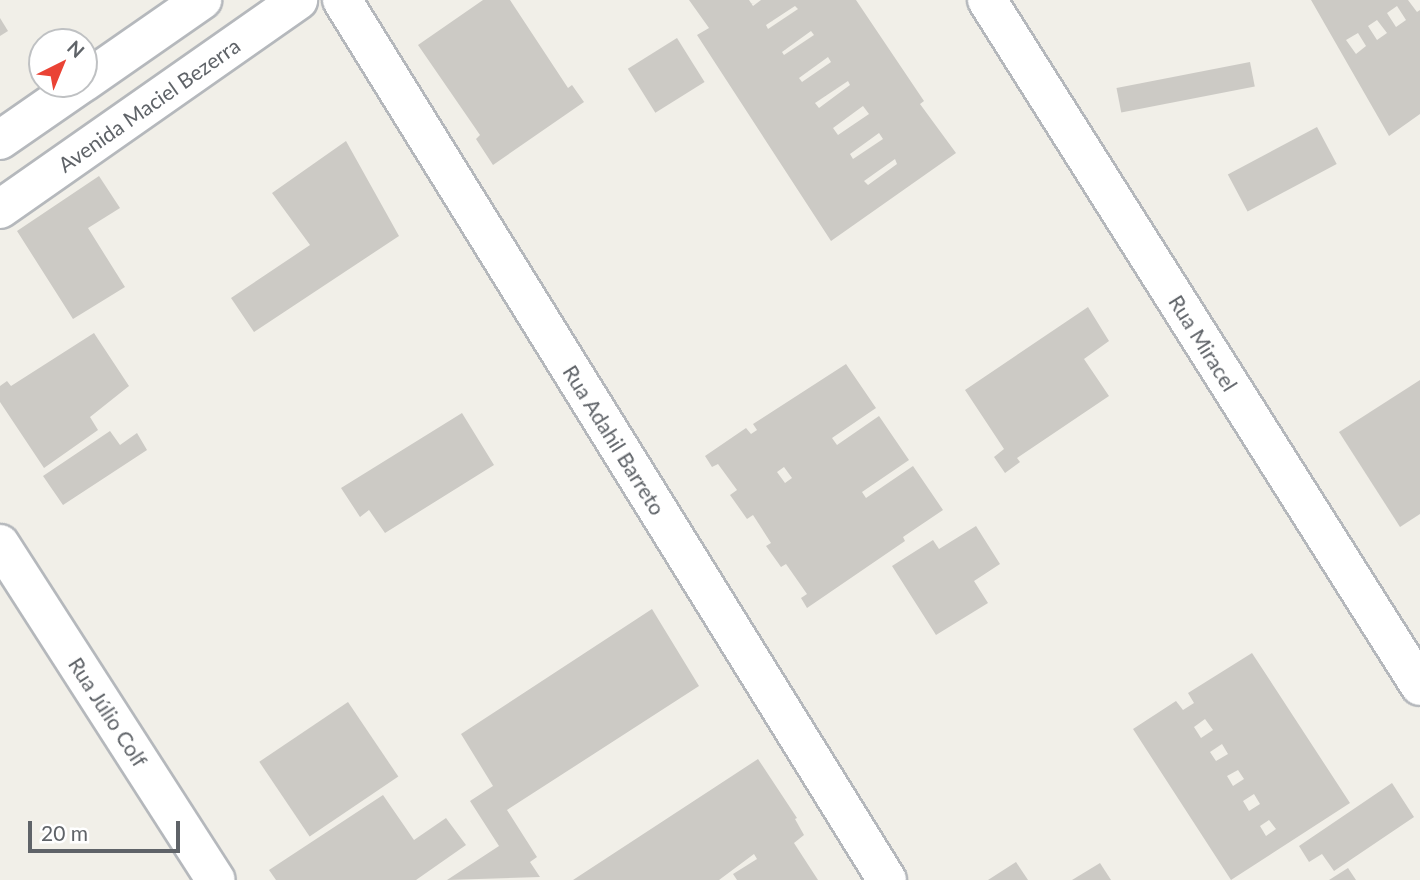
<!DOCTYPE html>
<html>
<head>
<meta charset="utf-8">
<style>
	body { margin:0 }
	#map { position:relative; width:1420px; height:880px; overflow:hidden; background:#f1efe8; font-family:Lato,sans-serif }
	div>[style] { position:absolute }
	.building>* { inset:0; background:#cccac5; transform-origin:0 0 }
	.roads { filter:drop-shadow(2px 0 #b5b8bc) drop-shadow(-2px 0 #b5b8bc) drop-shadow(0 2px #b5b8bc) drop-shadow(0 -2px #b5b8bc) }
	.minor>* { height:38px; margin:-19px; padding:0 19px; transform-origin:19px; border-radius:19px; background:#fff }
	span { translate:-50% -50%; white-space:nowrap; text-align:center; line-height:1.15; -webkit-text-stroke:7px #fff; paint-order:stroke }
	.street-label { font-size:21px; color:#5f6368 }
	.north { position:absolute; left:28px; top:28px; width:70px; height:70px; box-sizing:border-box; background:#fff; border:2px solid #bfc1c3; border-radius:50%; rotate:43deg; font-size:19px; font-weight:700; line-height:28px; text-align:center; color:#5f6368 }
	.north::after { content:''; display:block; margin:auto; width:24px; height:32px; background:#ea4335; clip-path:polygon(50% 0,100% 100%,50% 72%,0 100%) }
	.scale { position:absolute; left:28px; top:821px; width:152px; height:32px; box-sizing:border-box; border:4px solid #5f6368; border-top:0; padding-left:9px; font-size:21px; line-height:24px; white-space:nowrap; color:#5f6368; -webkit-text-stroke:5px #fff; paint-order:stroke }
</style>
</head>
<body>
<div id="map">
	<div class="building">
		<div style="clip-path:polygon(483px 0,510px 0,568px 88px,572px 85px,584px 102px,493px 165px,476px 139px,480px 135px,418px 45px)"></div>
		<div style="clip-path:polygon(evenodd,689px 0,749px 0,753px 6px,761px 0,856px 0,924px 101px,920px 104px,956px 153px,831px 241px,697px 35px,709px 28px,689px 0,795px 6px,798px 9px,768px 29px,766px 25px,795px 6px,689px 0,811px 31px,814px 35px,784px 55px,782px 52px,811px 31px,689px 0,828px 57px,831px 62px,802px 82px,799px 78px,828px 57px,689px 0,848px 81px,850px 85px,819px 108px,815px 103px,848px 81px,689px 0,863px 106px,869px 114px,838px 135px,833px 128px,863px 106px,689px 0,879px 133px,883px 139px,853px 159px,850px 154px,879px 133px,689px 0,895px 159px,897px 164px,868px 185px,864px 181px,895px 159px)"></div>
		<div style="clip-path:polygon(evenodd,1311px 0,1408px 0,1417px 12px,1420px 10px,1420px 114px,1389px 136px,1311px 0,1397px 6px,1406px 20px,1396px 27px,1387px 13px,1397px 6px,1311px 0,1377px 20px,1387px 33px,1377px 40px,1368px 26px,1377px 20px,1311px 0,1358px 33px,1366px 46px,1356px 54px,1346px 40px,1358px 33px)"></div>
		<div style="clip-path:polygon(0 18px,8px 31px,0 36px)"></div>
		<div style="left:677px;top:38px;width:52px;height:58px;rotate:58deg"></div>
		<div style="left:1250px;top:62px;width:25px;height:136px;rotate:79deg"></div>
		<div style="left:1317px;top:127px;width:42px;height:101px;rotate:62deg"></div>
		<div style="clip-path:polygon(346px 141px,399px 236px,254px 332px,231px 298px,310px 245px,272px 193px)"></div>
		<div style="clip-path:polygon(99px 176px,120px 208px,88px 228px,125px 287px,73px 319px,17px 231px)"></div>
		<div style="clip-path:polygon(1088px 307px,1109px 341px,1084px 359px,1109px 396px,1017px 458px,1020px 462px,1005px 473px,994px 457px,1004px 449px,965px 390px)"></div>
		<div style="clip-path:polygon(94px 333px,129px 386px,90px 417px,98px 430px,44px 468px,0 402px,0 386px,7px 381px,11px 386px)"></div>
		<div style="clip-path:polygon(evenodd,846px 364px,876px 408px,832px 438px,837px 445px,879px 416px,909px 460px,862px 492px,866px 498px,913px 466px,943px 510px,903px 537px,905px 541px,807px 608px,801px 598px,807px 594px,786px 564px,781px 567px,766px 546px,771px 543px,753px 515px,747px 519px,730px 495px,737px 490px,718px 464px,712px 467px,705px 456px,746px 428px,751px 434px,757px 430px,753px 424px,846px 364px,784px 467px,792px 478px,785px 483px,777px 472px,784px 467px)"></div>
		<div style="clip-path:polygon(1420px 380px,1420px 514px,1400px 527px,1339px 432px)"></div>
		<div style="clip-path:polygon(462px 413px,494px 465px,385px 533px,369px 510px,360px 517px,341px 488px)"></div>
		<div style="clip-path:polygon(110px 431px,120px 445px,137px 433px,147px 450px,63px 505px,43px 476px)"></div>
		<div style="clip-path:polygon(976px 526px,1000px 564px,974px 581px,988px 603px,936px 635px,892px 566px,933px 540px,939px 549px)"></div>
		<div style="clip-path:polygon(652px 609px,699px 686px,507px 810px,537px 857px,530px 862px,540px 877px,447px 880px,499px 846px,470px 801px,493px 786px,461px 734px)"></div>
		<div style="clip-path:polygon(evenodd,1252px 653px,1350px 803px,1231px 880px,1133px 729px,1176px 701px,1183px 710px,1194px 703px,1188px 693px,1252px 653px,1205px 719px,1213px 730px,1201px 738px,1194px 727px,1205px 719px,1252px 653px,1222px 744px,1228px 754px,1216px 761px,1210px 752px,1222px 744px,1252px 653px,1238px 770px,1244px 779px,1233px 786px,1227px 776px,1238px 770px,1252px 653px,1254px 794px,1260px 804px,1249px 811px,1243px 801px,1254px 794px,1252px 653px,1269px 820px,1276px 829px,1266px 836px,1260px 826px,1269px 820px)"></div>
		<div style="left:348px;top:702px;width:90px;height:107px;rotate:56deg"></div>
		<div style="clip-path:polygon(758px 759px,797px 818px,795px 819px,804px 835px,794px 843px,818px 880px,737px 880px,733px 874px,757px 859px,754px 854px,719px 880px,573px 880px)"></div>
		<div style="clip-path:polygon(1392px 783px,1414px 817px,1334px 871px,1322px 854px,1309px 862px,1299px 846px)"></div>
		<div style="clip-path:polygon(383px 795px,414px 840px,446px 818px,466px 845px,416px 880px,276px 880px,269px 870px)"></div>
		<div style="clip-path:polygon(1016px 862px,1028px 880px,988px 880px)"></div>
		<div style="clip-path:polygon(1100px 863px,1111px 880px,1072px 880px)"></div>
		<div style="clip-path:polygon(1348px 868px,1356px 880px,1329px 880px)"></div>
	</div>
	<div class="roads">
		<div class="minor">
			<div style="left:342px;top:0;width:1035px;rotate:58.23deg"></div>
			<div style="left:987px;top:0;width:811px;rotate:57.74deg"></div>
			<div style="left:84px;top:82px;width:144px;rotate:-34.8deg"></div>
			<div style="left:0;top:140px;width:98px;rotate:-34.7deg"></div>
			<div style="left:0;top:209px;width:364px;rotate:-35deg"></div>
			<div style="left:0;top:544px;width:399px;rotate:57.3deg"></div>
		</div>
	</div>
	<div class="street-label">
		<span style="left:149px;top:105px;rotate:-35deg">Avenida Maciel Bezerra</span>
		<span style="left:1203px;top:343px;rotate:58deg">Rua Miracel</span>
		<span style="left:614px;top:440px;rotate:58deg">Rua Adahil Barreto</span>
		<span style="left:108px;top:712px;rotate:57deg">Rua Júlio Colf</span>
	</div>
	<div class="north">N</div>
	<div class="scale">20 m</div>
</div>
</body>
</html>
